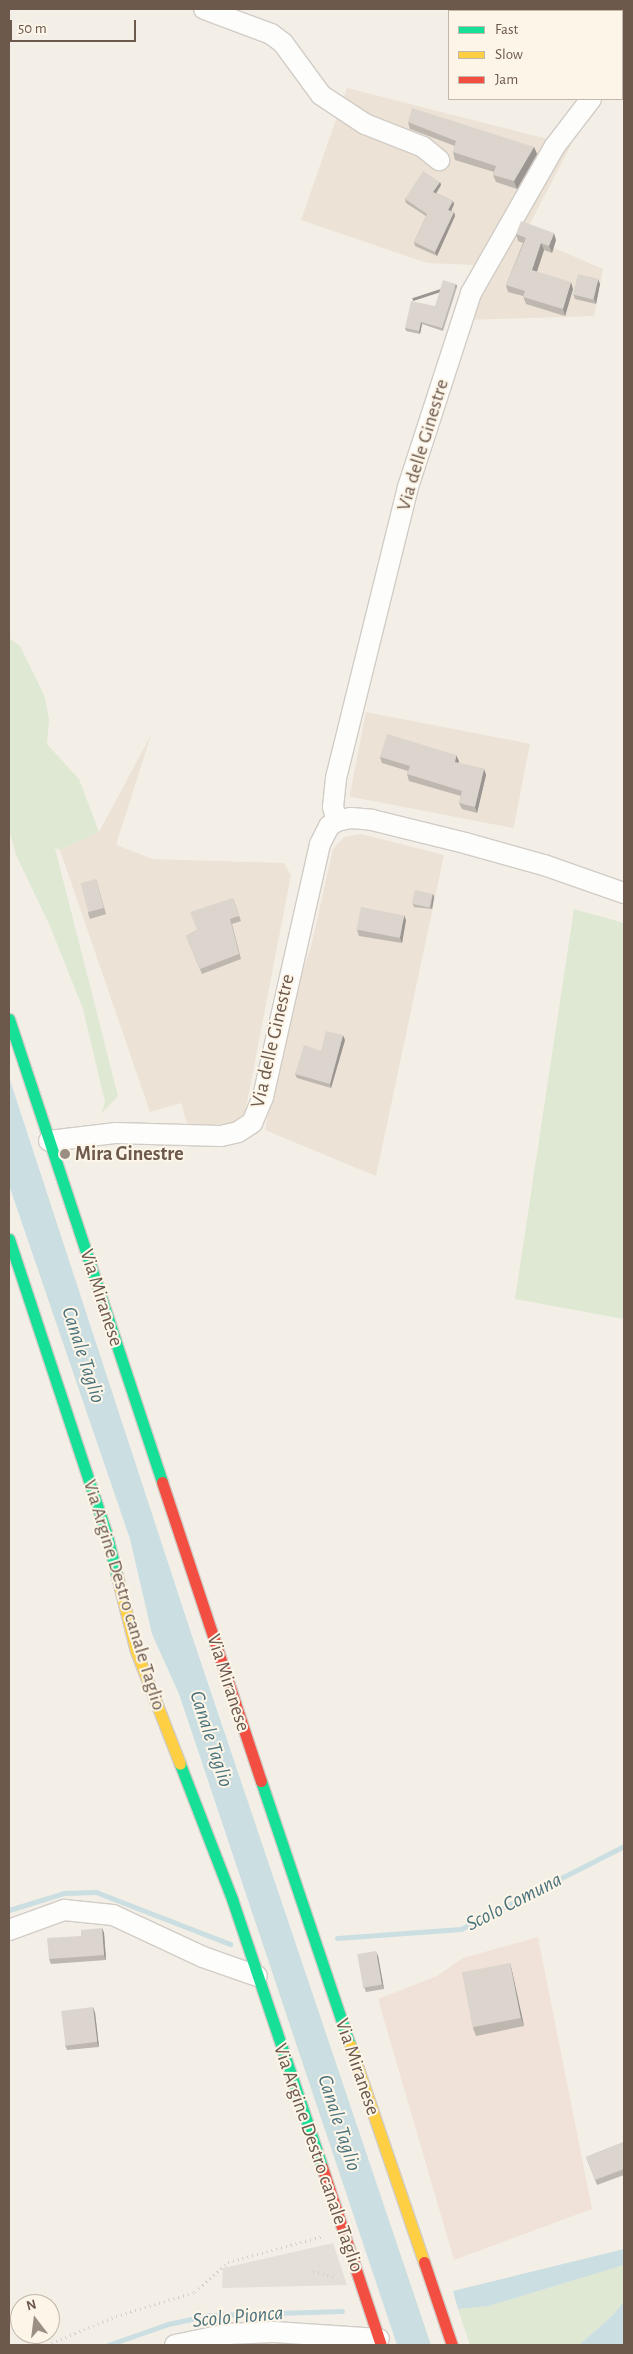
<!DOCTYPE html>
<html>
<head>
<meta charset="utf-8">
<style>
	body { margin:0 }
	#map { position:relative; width:633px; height:2354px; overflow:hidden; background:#f3efe7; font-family:"Alegreya Sans",sans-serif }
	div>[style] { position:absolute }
	.residential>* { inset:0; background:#ece2d5; transform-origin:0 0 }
	.commercial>* { inset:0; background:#f0e2d8 }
	.industrial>* { inset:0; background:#e5dfd9 }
	.green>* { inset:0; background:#dfe8d3 }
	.water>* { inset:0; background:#cbdee1 }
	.stream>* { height:5px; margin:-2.5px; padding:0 2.5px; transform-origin:2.5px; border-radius:2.5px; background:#cbdee1 }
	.path>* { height:3px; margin-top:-1.5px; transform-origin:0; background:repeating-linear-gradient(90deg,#d4cfca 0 1px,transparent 0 5px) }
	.roads { filter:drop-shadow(1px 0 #d2ccc6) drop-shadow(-1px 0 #d2ccc6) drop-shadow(0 1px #d2ccc6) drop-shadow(0 -1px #d2ccc6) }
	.street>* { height:20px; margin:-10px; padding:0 10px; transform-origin:10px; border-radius:10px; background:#fdfdfb }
	.fast>* { height:11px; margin:-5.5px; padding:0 5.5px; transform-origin:5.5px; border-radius:5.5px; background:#16e098 }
	.slow>* { height:11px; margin:-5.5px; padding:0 5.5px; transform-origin:5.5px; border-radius:5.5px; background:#ffcf43 }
	.jam>* { height:11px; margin:-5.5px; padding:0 5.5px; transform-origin:5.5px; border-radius:5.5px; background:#f24e42 }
	.wall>* { inset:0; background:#bdb7b0 }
	.shaded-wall>* { inset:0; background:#9a9590; transform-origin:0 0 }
	.building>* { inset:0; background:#dcd5cd; transform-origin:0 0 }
	.dots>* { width:14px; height:14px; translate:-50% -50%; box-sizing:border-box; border:2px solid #fcf5e8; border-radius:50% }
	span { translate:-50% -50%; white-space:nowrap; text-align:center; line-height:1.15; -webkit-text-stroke:4px #fcf5e8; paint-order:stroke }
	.street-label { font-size:20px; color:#6c594c }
	.poi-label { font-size:20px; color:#6c594c; font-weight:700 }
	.left { translate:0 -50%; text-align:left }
	.water-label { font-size:21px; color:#4a727d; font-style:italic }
	.frame { position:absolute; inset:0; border:10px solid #6c594c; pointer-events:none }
	.legend { position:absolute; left:448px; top:10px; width:175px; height:90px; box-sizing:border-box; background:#fcf5e8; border:1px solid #c2b7aa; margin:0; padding:6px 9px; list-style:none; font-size:15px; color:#6c594c }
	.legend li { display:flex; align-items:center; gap:10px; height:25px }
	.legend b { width:25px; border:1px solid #c2b7aa }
	.north { position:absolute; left:10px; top:2294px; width:50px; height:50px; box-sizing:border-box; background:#fcf5e8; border:1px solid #c2b7aa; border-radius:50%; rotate:345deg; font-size:14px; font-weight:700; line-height:20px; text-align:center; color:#6c594c }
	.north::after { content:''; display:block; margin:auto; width:18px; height:22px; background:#9b8e82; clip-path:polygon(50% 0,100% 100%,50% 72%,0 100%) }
	.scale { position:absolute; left:10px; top:20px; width:126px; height:22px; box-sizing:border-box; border:2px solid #6c594c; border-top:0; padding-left:6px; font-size:15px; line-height:18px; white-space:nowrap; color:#6c594c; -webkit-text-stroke:4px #fcf5e8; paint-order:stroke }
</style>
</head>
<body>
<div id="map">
	<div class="residential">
		<div style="clip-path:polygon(347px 88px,571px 145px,524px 235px,603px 269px,594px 316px,465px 320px,478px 265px,427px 263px,301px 220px)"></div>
		<div style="left:366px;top:712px;width:167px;height:86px;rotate:11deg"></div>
		<div style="clip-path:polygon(151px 735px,116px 845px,153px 859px,284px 863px,291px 875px,245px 1113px,233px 1123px,188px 1126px,181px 1103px,150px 1112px,60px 850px,99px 832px)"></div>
		<div style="clip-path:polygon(361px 834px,444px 855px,376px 1176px,265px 1130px,287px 1017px,311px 947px,333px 849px,344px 837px)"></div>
	</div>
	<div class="commercial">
		<div style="clip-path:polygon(538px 1937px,592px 2209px,454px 2260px,378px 1999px,437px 1976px,463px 1958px)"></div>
	</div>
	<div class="industrial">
		<div style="clip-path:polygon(333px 2243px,347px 2285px,222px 2288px,223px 2268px)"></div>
	</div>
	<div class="green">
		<div style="clip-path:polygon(9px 638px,20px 646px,44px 695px,49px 719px,47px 744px,79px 779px,99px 832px,60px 850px,55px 848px,118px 1096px,101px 1114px,105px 1102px,83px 1009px,50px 926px,16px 855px,9px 828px)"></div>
		<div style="clip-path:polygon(574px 909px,624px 923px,624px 1319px,515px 1299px)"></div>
		<div style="clip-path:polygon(624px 2265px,624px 2301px,613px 2315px,579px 2345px,470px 2345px,458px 2309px,489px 2306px)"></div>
	</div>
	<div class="water">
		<div style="clip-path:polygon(9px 1077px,192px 1636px,431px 2345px,397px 2345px,179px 1694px,152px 1634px,130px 1539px,9px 1185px)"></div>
		<div style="clip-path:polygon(624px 2249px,624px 2265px,489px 2306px,458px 2309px,453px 2291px)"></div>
		<div style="clip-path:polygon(624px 2301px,624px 2345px,579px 2345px,613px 2315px)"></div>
	</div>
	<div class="stream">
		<div style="left:9px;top:1910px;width:58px;rotate:-17.2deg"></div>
		<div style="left:64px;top:1893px;width:32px;rotate:-2deg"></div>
		<div style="left:96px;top:1892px;width:144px;rotate:21.2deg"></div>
		<div style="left:337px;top:1938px;width:124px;rotate:-4.2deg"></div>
		<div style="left:461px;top:1929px;width:183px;rotate:-27deg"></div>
		<div style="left:108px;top:2345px;width:64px;rotate:-19.3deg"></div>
		<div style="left:168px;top:2324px;width:43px;rotate:-12.1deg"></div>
		<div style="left:210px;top:2315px;width:132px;rotate:-1.7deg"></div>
	</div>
	<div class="path">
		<div style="left:313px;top:2271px;width:24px;rotate:15deg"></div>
		<div style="left:47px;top:2345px;width:75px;rotate:-22.8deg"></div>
		<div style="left:116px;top:2316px;width:83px;rotate:-16.9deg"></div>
		<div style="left:195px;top:2292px;width:45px;rotate:-42.3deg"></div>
		<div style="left:228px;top:2262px;width:99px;rotate:-15.2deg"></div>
	</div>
	<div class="roads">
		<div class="street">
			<div style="left:204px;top:9px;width:72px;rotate:20.5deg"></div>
			<div style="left:271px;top:34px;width:15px;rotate:37deg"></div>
			<div style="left:283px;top:43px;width:64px;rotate:53.8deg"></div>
			<div style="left:321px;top:95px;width:53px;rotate:33.4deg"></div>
			<div style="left:365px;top:124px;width:62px;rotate:21.6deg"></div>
			<div style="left:423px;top:147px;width:21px;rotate:39deg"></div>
			<div style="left:622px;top:61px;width:4px;rotate:-56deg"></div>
			<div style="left:337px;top:821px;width:15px;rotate:-106deg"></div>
			<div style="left:333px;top:807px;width:29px;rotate:-84deg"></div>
			<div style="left:336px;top:778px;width:300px;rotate:-76.1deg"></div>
			<div style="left:408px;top:487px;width:204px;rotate:-72deg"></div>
			<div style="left:471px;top:293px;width:169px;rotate:-60.3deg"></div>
			<div style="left:555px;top:146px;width:59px;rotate:-52.5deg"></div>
			<div style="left:49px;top:1141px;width:66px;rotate:-6.9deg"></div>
			<div style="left:115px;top:1133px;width:106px;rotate:1.6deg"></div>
			<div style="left:221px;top:1136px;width:17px;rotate:-13deg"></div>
			<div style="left:238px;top:1132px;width:17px;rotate:-33deg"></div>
			<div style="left:252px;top:1123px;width:28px;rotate:-67deg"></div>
			<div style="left:263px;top:1097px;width:259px;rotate:-77.3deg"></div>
			<div style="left:320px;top:844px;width:20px;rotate:-63deg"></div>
			<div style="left:329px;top:826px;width:9px;rotate:-32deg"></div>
			<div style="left:337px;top:821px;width:14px;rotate:-12deg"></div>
			<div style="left:351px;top:818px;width:21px;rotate:5deg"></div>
			<div style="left:372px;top:820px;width:96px;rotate:13.9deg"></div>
			<div style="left:465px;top:843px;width:82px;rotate:15.6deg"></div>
			<div style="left:544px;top:865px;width:85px;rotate:19.3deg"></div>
			<div style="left:9px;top:1930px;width:59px;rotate:-20deg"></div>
			<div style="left:64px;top:1910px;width:49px;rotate:5.8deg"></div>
			<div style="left:113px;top:1915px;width:99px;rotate:25deg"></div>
			<div style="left:203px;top:1957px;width:57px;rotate:19.4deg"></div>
			<div style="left:175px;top:2345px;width:54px;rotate:-11.7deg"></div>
			<div style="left:228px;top:2334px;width:46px;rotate:-2.5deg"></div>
			<div style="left:274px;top:2332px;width:105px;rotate:3.8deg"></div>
		</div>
		<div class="fast">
			<div style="left:9px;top:1019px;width:488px;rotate:71.7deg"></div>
			<div style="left:9px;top:1239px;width:309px;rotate:71.7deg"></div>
			<div style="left:106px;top:1532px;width:45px;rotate:76deg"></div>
			<div style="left:180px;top:1764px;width:145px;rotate:68.9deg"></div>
			<div style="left:232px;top:1899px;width:283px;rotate:71.4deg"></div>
			<div style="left:261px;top:1781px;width:279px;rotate:71.4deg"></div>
		</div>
		<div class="slow">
			<div style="left:117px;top:1576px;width:77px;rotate:75.8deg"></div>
			<div style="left:136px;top:1651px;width:121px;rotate:68.7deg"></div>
			<div style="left:350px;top:2045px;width:229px;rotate:71.2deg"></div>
		</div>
		<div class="jam">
			<div style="left:162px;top:1482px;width:315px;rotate:71.7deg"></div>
			<div style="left:322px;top:2167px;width:188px;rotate:71.7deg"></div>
			<div style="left:424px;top:2262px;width:88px;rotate:71.4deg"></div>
		</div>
	</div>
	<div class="wall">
		<div style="clip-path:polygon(408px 122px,534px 147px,537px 154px,517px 189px,496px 182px,493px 175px,494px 172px,455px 160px,453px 152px,455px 146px,410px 129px)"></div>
		<div style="clip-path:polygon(440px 182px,441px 185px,436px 193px,453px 201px,454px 204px,451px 211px,454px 212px,455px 216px,437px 256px,415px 246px,414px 242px,426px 216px,406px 203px,405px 199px)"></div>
		<div style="clip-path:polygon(516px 234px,556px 240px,552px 253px,544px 250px,537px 272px,573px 289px,565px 316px,526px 304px,523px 296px,508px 292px,506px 285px,523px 243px,518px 241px)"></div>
		<div style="clip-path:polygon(456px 284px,457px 287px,443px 331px,422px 324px,420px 334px,406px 331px,405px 328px,435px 306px)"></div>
		<div style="clip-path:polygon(600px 284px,596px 304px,575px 299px,573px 294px)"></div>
		<div style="clip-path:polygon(380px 757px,459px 761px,458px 763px,484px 769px,486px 775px,477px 813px,462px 809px,459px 803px,461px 796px,409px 781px,407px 774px,408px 771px,382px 763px)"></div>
		<div style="clip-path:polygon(96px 879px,106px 914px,90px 919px,88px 913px)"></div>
		<div style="clip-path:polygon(433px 894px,434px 897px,432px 909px,414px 907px,413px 904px)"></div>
		<div style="clip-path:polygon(233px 898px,241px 921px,232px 924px,241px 959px,202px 974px,186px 936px,197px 930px)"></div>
		<div style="clip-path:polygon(406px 920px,402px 943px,359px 936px,357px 930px)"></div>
		<div style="clip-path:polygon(345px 1040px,331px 1088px,297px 1078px,295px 1074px,321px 1051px)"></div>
		<div style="clip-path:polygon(102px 1928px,104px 1933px,106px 1960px,51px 1964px,49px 1959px)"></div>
		<div style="clip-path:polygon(378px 1956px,384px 1989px,366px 1992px,364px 1987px)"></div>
		<div style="clip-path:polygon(510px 1963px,512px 1971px,524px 2026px,476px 2036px,473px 2028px)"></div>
		<div style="clip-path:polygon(93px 2007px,95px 2013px,99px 2047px,67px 2050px,65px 2045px)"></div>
		<div style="clip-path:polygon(624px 2142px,624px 2175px,597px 2185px,586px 2157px)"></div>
	</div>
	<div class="shaded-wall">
		<div style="clip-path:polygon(534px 147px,537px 154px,517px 189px,514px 181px)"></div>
		<div style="clip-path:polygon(440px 182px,441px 185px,435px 195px,433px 192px)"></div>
		<div style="clip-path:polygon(453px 201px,454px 204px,450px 214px,448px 210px)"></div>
		<div style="clip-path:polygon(454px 212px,455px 216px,437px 256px,435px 252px)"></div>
		<div style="clip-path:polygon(554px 233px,556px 240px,552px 253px,549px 246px)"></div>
		<div style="clip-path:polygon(541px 243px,544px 250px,535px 277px,532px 270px)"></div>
		<div style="clip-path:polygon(598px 279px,600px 284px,596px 304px,594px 298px)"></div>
		<div style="clip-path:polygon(571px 282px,573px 289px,565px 316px,563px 309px)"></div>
		<div style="left:456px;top:284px;width:3px;height:46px;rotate:72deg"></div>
		<div style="clip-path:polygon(421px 322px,422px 324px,420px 334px,419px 331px)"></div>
		<div style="clip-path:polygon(456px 755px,459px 761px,457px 768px,455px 762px)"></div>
		<div style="clip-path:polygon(484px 769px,486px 775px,477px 813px,475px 807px)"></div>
		<div style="clip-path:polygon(433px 894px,434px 897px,432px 909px,431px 907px)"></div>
		<div style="clip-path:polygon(404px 915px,406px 920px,402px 943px,400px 938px)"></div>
		<div style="clip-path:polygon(343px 1035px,345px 1040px,331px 1088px,330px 1084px)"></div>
		<div style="clip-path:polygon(102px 1928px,104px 1933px,106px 1960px,104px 1955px)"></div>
		<div style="clip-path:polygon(376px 1951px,378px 1956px,384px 1989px,382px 1984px)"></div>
		<div style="clip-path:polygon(510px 1963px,512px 1971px,524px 2026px,521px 2018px)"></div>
		<div style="clip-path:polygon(93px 2007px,95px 2013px,99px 2047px,97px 2042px)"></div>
	</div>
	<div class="building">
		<div style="clip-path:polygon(412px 108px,534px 147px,514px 181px,493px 175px,496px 166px,453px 152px,456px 141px,408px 122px)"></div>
		<div style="clip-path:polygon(423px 171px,440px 182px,433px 192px,453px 201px,448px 210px,454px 212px,435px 252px,414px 242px,427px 214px,405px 199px)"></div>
		<div style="clip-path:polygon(521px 221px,554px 233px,549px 246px,541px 243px,532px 270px,571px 282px,563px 309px,523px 297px,525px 291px,506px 285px,526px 238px,516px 234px)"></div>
		<div style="left:578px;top:274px;width:21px;height:21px;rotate:14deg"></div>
		<div style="clip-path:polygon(443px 280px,456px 284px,442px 328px,421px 322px,419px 331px,405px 328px,411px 301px,435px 306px)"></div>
		<div style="clip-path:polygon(387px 734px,456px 755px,455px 762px,484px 769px,475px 807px,459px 803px,462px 791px,407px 774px,410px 766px,380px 757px)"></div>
		<div style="left:96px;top:879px;width:30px;height:16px;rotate:75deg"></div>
		<div style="left:415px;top:890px;width:18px;height:14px;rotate:13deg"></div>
		<div style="clip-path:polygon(233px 898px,239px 916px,230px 919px,239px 954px,200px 969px,186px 936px,197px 930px,190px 912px)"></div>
		<div style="left:361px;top:907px;width:44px;height:23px;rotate:11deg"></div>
		<div style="clip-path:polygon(326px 1031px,343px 1035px,330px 1084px,295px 1074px,304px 1045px,321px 1051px)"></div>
		<div style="clip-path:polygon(102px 1928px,104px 1955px,49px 1959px,47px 1938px,81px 1936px,81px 1930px)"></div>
		<div style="left:376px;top:1951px;width:34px;height:19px;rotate:80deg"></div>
		<div style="left:510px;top:1963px;width:56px;height:49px;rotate:79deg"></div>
		<div style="left:93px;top:2007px;width:35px;height:32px;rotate:83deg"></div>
		<div style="clip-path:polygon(624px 2142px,624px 2169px,595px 2180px,586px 2157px)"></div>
	</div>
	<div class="dots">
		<div style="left:65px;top:1154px;background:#9b8e82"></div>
	</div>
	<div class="street-label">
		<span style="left:423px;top:445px;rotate:-73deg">Via delle Ginestre</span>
		<span style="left:273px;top:1041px;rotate:-77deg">Via delle Ginestre</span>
		<span style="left:101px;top:1298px;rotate:72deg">Via Miranese</span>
		<span style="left:124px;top:1595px;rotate:73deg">Via Argine Destro canale Taglio</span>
		<span style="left:228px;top:1683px;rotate:72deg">Via Miranese</span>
		<span style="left:357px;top:2067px;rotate:71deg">Via Miranese</span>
		<span style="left:318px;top:2158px;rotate:71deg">Via Argine Destro canale Taglio</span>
	</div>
	<div class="poi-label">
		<span class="left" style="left:75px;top:1154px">Mira Ginestre</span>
	</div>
	<div class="water-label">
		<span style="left:83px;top:1355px;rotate:72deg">Canale Taglio</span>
		<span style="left:211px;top:1739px;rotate:72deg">Canale Taglio</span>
		<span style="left:514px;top:1902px;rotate:-27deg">Scolo Comuna</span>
		<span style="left:339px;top:2123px;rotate:72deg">Canale Taglio</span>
		<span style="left:238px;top:2317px;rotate:-5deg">Scolo Pionca</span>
	</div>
	<div class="frame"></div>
	<ul class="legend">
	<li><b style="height:6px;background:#16e098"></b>Fast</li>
	<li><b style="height:6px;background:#ffcf43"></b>Slow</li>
	<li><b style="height:6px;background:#f24e42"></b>Jam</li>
	</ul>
	<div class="north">N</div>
	<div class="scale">50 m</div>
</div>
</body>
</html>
